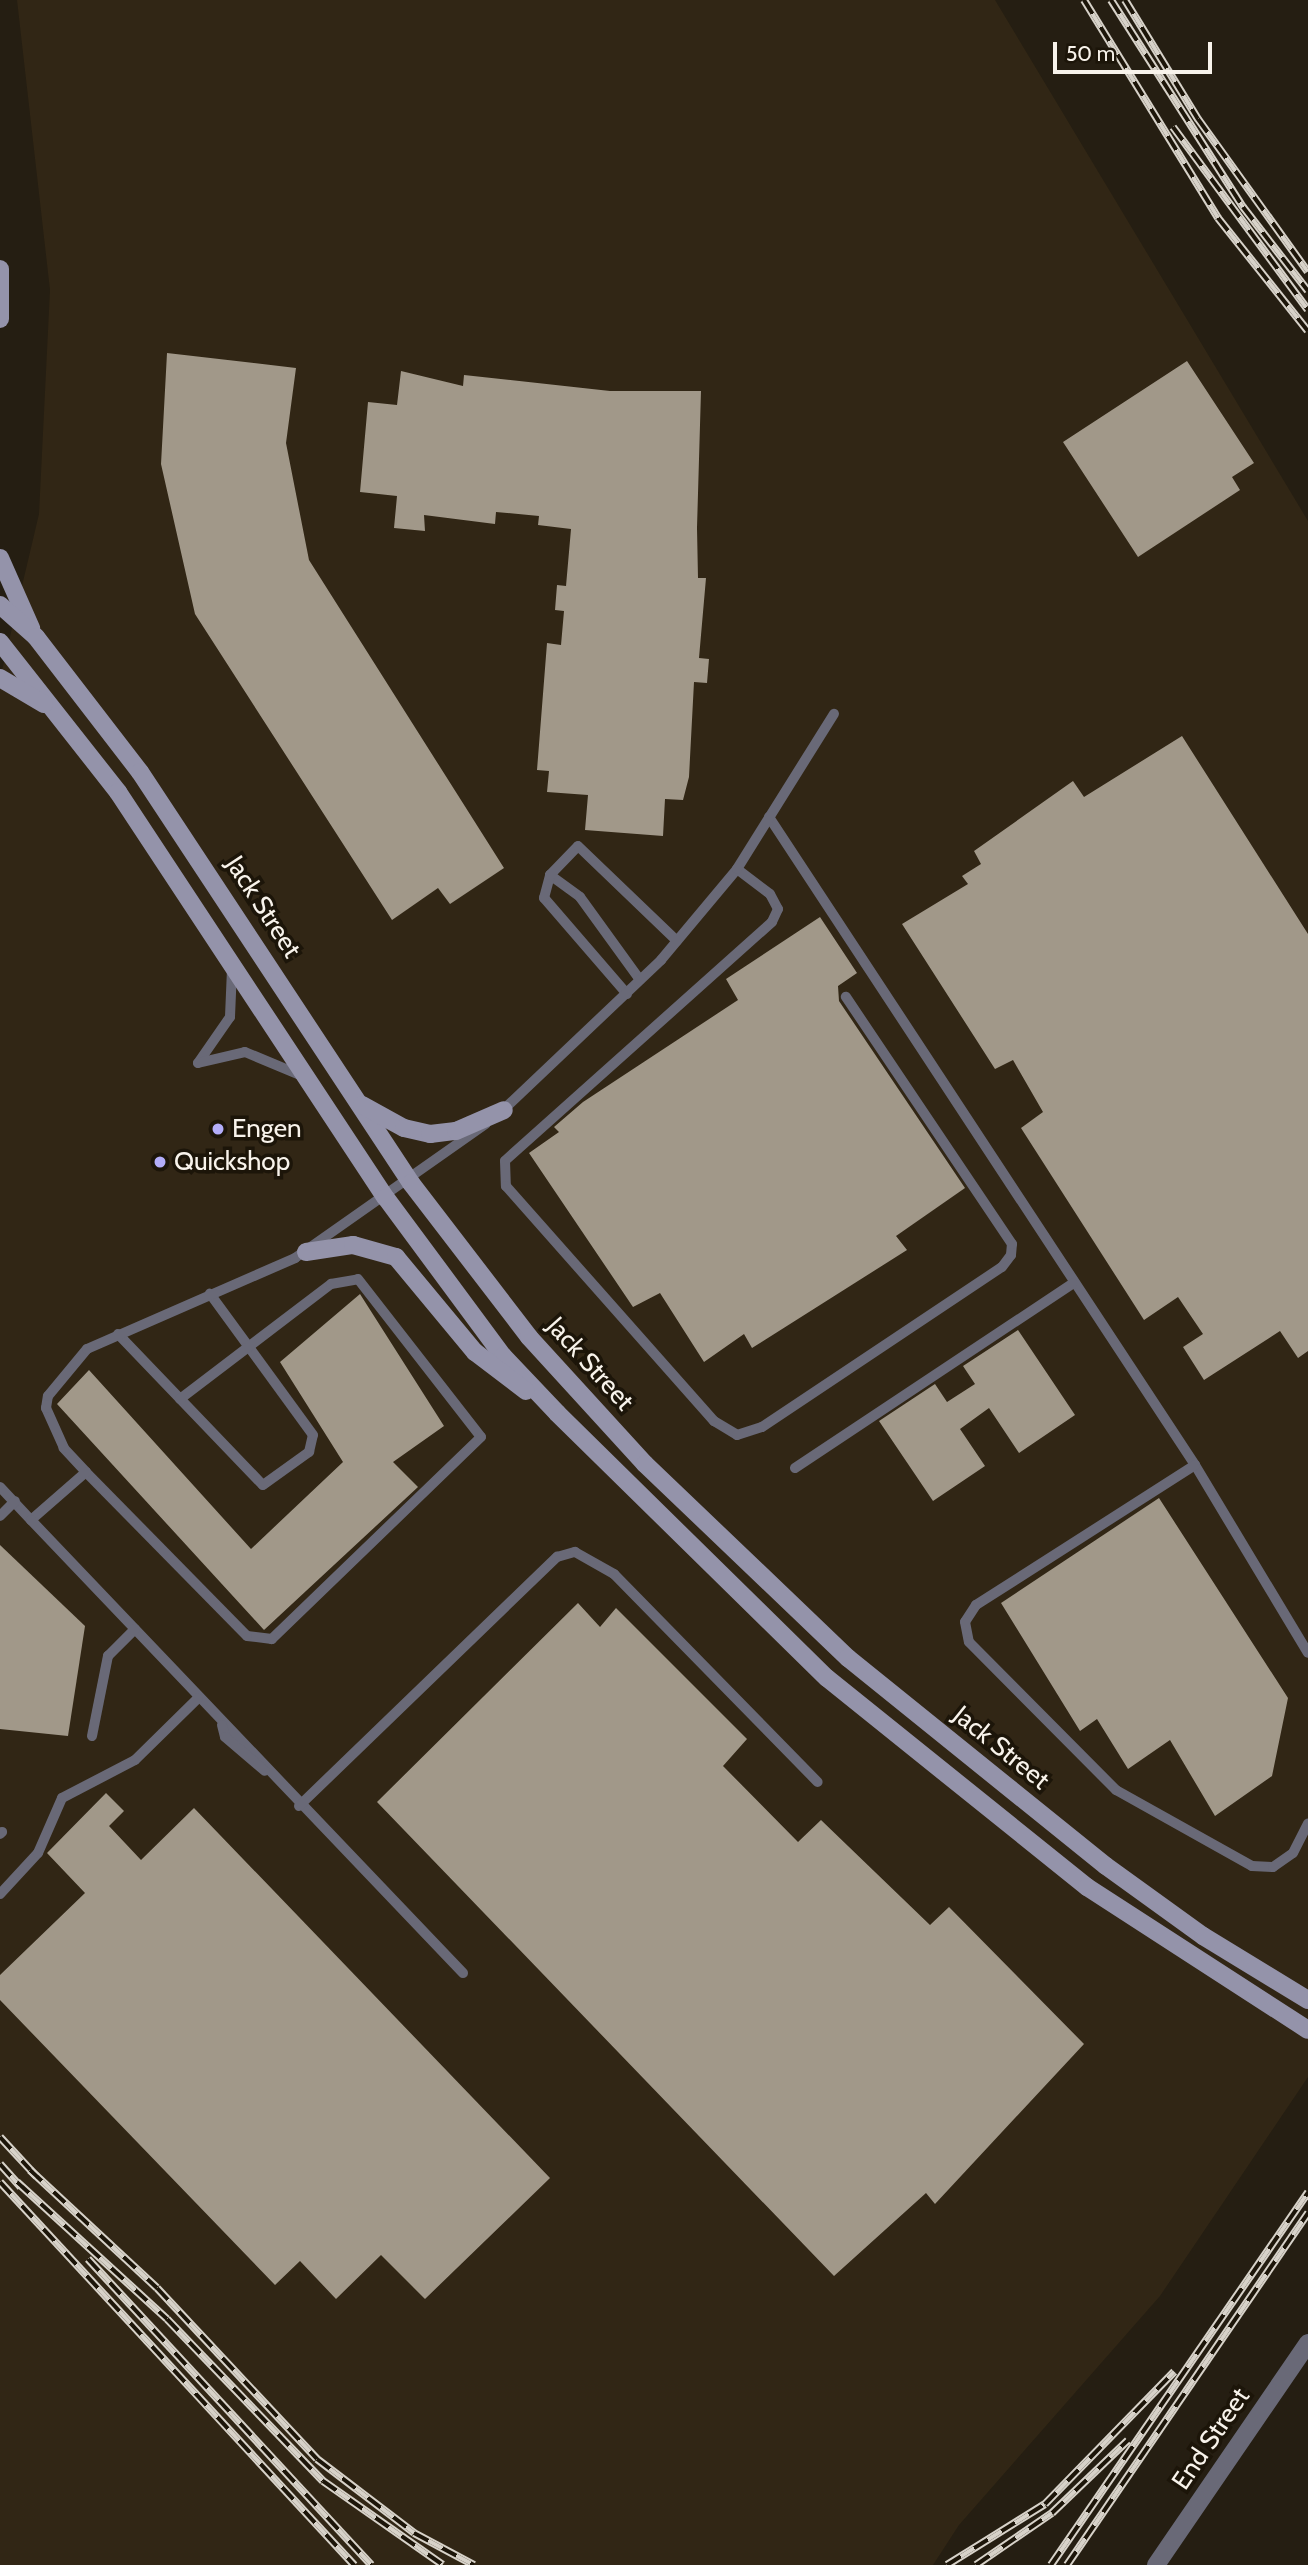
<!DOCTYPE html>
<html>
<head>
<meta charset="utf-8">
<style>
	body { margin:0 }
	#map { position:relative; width:1308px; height:2565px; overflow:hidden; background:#251e12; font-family:Cabin,sans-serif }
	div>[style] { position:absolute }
	.built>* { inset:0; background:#312615 }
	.building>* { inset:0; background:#a19889 }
	.lane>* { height:10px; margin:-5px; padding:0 5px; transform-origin:5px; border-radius:5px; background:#696977 }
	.street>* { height:18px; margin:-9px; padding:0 9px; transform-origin:9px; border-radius:9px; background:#696977 }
	.secondary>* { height:18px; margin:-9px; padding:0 9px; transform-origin:9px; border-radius:9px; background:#9493aa }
	.rail>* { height:8px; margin-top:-4px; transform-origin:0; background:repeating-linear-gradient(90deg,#1c1509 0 16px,#d7d2c9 0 32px); box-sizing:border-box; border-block:2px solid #d7d2c9 }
	.dots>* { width:19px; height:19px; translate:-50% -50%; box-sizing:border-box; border:4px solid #1c1509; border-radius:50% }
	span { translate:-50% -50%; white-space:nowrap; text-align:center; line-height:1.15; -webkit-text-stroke:7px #1c1509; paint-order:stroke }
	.street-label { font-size:26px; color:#f8f3eb }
	.poi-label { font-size:26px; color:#f8f3eb }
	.left { translate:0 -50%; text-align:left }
	.scale { position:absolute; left:1053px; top:42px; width:159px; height:32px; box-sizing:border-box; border:4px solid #f8f3eb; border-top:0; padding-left:9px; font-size:21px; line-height:24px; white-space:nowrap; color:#f8f3eb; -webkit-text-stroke:5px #1c1509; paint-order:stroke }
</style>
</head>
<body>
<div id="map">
	<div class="built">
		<div style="clip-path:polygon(17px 0,995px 0,1308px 521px,1308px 2077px,1160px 2296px,959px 2525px,933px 2565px,0 2565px,0 679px,39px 514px,50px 290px)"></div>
	</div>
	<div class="building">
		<div style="clip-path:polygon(167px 353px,296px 368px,286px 443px,309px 560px,504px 868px,450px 904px,438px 888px,392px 920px,195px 614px,161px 464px)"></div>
		<div style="clip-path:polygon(1187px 361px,1254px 463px,1232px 477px,1240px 490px,1138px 557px,1063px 442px)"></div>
		<div style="clip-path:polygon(401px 371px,463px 386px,464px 375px,610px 391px,701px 391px,697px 528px,698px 578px,706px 578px,699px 658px,709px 659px,707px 683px,694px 682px,689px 777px,683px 800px,665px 799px,663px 836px,585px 830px,588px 795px,547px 792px,549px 771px,537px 770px,547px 643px,561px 645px,564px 611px,555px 610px,557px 585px,566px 586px,571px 529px,538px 525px,539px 516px,496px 512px,495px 524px,424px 515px,425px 531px,394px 528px,397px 496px,360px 492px,368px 402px,397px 405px)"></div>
		<div style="clip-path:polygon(1182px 736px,1308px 934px,1308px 1351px,1298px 1358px,1280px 1331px,1204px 1380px,1183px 1347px,1203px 1334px,1178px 1297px,1144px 1320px,1021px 1128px,1043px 1112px,1013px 1060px,995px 1069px,902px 924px,968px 884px,962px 876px,981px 864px,974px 851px,1073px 781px,1084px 797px)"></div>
		<div style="clip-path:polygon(820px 917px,857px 973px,838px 986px,839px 1001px,965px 1188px,896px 1236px,907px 1250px,752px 1348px,744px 1334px,704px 1362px,660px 1293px,633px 1307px,529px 1153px,559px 1132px,554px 1127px,583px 1102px,738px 1000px,726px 979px)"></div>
		<div style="clip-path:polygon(360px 1294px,444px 1426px,393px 1462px,418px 1487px,264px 1630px,57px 1404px,89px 1370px,251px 1549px,343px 1462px,280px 1362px)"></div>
		<div style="clip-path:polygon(1018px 1330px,1075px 1415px,1019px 1453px,989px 1408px,960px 1429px,985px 1466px,933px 1501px,879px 1421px,935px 1384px,947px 1402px,975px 1384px,963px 1366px)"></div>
		<div style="clip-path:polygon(1159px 1498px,1288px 1698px,1272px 1776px,1215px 1816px,1170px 1740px,1128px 1769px,1097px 1719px,1080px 1731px,1001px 1603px)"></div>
		<div style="clip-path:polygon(0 1545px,85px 1626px,68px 1736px,0 1729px)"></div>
		<div style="clip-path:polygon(578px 1603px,600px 1627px,616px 1608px,747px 1739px,723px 1766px,798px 1842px,821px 1820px,930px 1925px,949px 1907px,1084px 2044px,935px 2204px,926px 2193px,834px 2276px,377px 1802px)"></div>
		<div style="clip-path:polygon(106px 1793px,124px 1811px,109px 1826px,141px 1860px,194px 1808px,550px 2178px,425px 2299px,381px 2255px,336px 2299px,300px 2261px,275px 2285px,0 2000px,0 1975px,85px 1893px,47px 1853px)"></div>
	</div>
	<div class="lane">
		<div style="left:769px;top:817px;width:775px;rotate:56.68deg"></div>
		<div style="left:1195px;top:1465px;width:219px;rotate:59deg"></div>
		<div style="left:737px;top:869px;width:41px;rotate:37.1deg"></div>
		<div style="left:770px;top:894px;width:17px;rotate:62deg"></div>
		<div style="left:778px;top:909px;width:14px;rotate:115deg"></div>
		<div style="left:772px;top:922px;width:358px;rotate:138.2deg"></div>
		<div style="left:505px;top:1161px;width:25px;rotate:88deg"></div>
		<div style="left:506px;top:1186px;width:314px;rotate:48.5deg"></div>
		<div style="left:714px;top:1421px;width:27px;rotate:31deg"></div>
		<div style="left:737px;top:1435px;width:26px;rotate:-18deg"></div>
		<div style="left:762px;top:1427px;width:288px;rotate:-33.7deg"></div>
		<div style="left:1002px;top:1267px;width:15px;rotate:-53deg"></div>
		<div style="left:1011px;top:1255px;width:11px;rotate:-85deg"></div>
		<div style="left:1012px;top:1244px;width:298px;rotate:-123.9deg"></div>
		<div style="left:550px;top:875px;width:37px;rotate:36deg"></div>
		<div style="left:580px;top:897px;width:102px;rotate:54.1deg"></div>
		<div style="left:232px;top:969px;width:48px;rotate:92.4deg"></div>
		<div style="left:230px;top:1017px;width:56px;rotate:124.8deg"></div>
		<div style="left:198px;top:1063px;width:48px;rotate:-13.2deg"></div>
		<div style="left:245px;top:1052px;width:60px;rotate:22.7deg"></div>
		<div style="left:627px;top:994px;width:127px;rotate:-130.8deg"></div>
		<div style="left:544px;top:898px;width:24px;rotate:-75deg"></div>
		<div style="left:550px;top:875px;width:40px;rotate:-46deg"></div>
		<div style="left:578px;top:846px;width:137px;rotate:43.8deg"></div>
		<div style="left:501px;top:1112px;width:221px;rotate:-43.5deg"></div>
		<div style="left:661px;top:960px;width:119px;rotate:-50.1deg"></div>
		<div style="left:737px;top:869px;width:183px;rotate:-58deg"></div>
		<div style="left:118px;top:1334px;width:209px;rotate:46.2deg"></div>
		<div style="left:263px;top:1485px;width:57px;rotate:-35.7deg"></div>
		<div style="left:309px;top:1452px;width:17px;rotate:-77deg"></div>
		<div style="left:313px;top:1435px;width:175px;rotate:-126.1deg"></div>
		<div style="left:180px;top:1399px;width:190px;rotate:-37.3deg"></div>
		<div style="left:331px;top:1284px;width:27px;rotate:-10deg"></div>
		<div style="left:358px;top:1279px;width:200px;rotate:52.1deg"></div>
		<div style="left:481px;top:1437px;width:291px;rotate:136deg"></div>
		<div style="left:272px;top:1639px;width:25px;rotate:-173deg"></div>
		<div style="left:247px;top:1636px;width:230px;rotate:-134.5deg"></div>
		<div style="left:86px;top:1472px;width:33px;rotate:-133deg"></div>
		<div style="left:64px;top:1448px;width:44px;rotate:-114.2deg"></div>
		<div style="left:46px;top:1408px;width:12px;rotate:-81deg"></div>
		<div style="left:48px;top:1396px;width:61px;rotate:-50.3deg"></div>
		<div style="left:87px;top:1349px;width:227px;rotate:-23.6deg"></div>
		<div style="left:295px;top:1258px;width:233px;rotate:-35.1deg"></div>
		<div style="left:1195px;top:1465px;width:260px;rotate:147.4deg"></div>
		<div style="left:976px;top:1605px;width:20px;rotate:123deg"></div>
		<div style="left:965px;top:1622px;width:20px;rotate:79deg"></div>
		<div style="left:969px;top:1642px;width:209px;rotate:45.2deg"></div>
		<div style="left:1116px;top:1790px;width:156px;rotate:29.2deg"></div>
		<div style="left:1252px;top:1866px;width:21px;rotate:3deg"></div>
		<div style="left:1273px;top:1867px;width:24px;rotate:-35deg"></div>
		<div style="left:1293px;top:1853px;width:33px;rotate:-63deg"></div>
		<div style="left:795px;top:1468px;width:333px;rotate:-33.6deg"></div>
		<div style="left:0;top:1487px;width:45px;rotate:46.8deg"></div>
		<div style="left:31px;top:1520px;width:73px;rotate:-41.1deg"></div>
		<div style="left:0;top:1516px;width:21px;rotate:-45deg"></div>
		<div style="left:31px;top:1520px;width:626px;rotate:46.36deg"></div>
		<div style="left:222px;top:1725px;width:12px;rotate:76deg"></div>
		<div style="left:225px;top:1737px;width:52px;rotate:40.4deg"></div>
		<div style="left:92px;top:1736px;width:82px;rotate:-78.7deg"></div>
		<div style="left:108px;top:1656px;width:38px;rotate:-45deg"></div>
		<div style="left:299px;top:1806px;width:359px;rotate:-44deg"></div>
		<div style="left:557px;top:1557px;width:19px;rotate:-16deg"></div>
		<div style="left:575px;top:1552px;width:45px;rotate:29.4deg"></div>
		<div style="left:614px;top:1574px;width:291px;rotate:45.6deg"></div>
		<div style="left:0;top:1834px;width:3px;rotate:-45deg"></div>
		<div style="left:0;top:1894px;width:56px;rotate:-47.2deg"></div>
		<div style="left:38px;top:1853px;width:60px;rotate:-66.4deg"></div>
		<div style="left:62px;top:1798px;width:82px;rotate:-27.5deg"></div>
		<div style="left:135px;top:1760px;width:88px;rotate:-44.5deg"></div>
	</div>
	<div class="street">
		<div style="left:1156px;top:2565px;width:269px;rotate:-55.6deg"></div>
	</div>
	<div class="secondary">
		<div style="left:0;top:269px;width:50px;rotate:90deg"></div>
		<div style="left:0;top:558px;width:77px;rotate:66.1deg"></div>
		<div style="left:0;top:605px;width:48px;rotate:41.6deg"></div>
		<div style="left:36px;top:637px;width:170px;rotate:52.4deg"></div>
		<div style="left:140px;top:772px;width:492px;rotate:56.6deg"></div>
		<div style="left:411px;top:1183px;width:194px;rotate:52.5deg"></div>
		<div style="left:529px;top:1337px;width:172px;rotate:47.6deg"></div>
		<div style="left:645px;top:1464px;width:281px;rotate:43.7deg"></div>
		<div style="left:848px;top:1658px;width:331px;rotate:38.9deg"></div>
		<div style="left:1106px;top:1866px;width:120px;rotate:35.8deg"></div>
		<div style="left:1203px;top:1936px;width:123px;rotate:31.4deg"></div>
		<div style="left:0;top:642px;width:191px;rotate:51.8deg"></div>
		<div style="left:118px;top:792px;width:486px;rotate:56.6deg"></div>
		<div style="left:386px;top:1198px;width:197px;rotate:53.5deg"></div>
		<div style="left:503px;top:1356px;width:79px;rotate:46.5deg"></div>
		<div style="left:557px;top:1413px;width:378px;rotate:44.5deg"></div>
		<div style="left:827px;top:1678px;width:334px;rotate:38.8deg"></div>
		<div style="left:1087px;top:1887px;width:263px;rotate:32.9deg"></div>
		<div style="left:0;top:678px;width:51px;rotate:30.6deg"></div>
		<div style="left:362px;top:1105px;width:48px;rotate:28.7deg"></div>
		<div style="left:404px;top:1128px;width:27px;rotate:13deg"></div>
		<div style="left:430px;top:1134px;width:26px;rotate:-7deg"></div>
		<div style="left:456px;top:1131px;width:52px;rotate:-23.6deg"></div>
		<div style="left:306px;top:1252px;width:48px;rotate:-8.5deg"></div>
		<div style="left:353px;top:1245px;width:45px;rotate:15.6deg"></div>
		<div style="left:396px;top:1257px;width:124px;rotate:50.3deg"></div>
		<div style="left:475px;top:1352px;width:64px;rotate:37.4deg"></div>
	</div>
	<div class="rail">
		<div style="left:1084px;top:0;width:256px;rotate:58.4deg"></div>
		<div style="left:1218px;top:218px;width:144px;rotate:51.5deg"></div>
		<div style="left:1111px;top:0;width:246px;rotate:57.5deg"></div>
		<div style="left:1243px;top:207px;width:106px;rotate:52.3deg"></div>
		<div style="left:1125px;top:0;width:140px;rotate:58.5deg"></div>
		<div style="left:1198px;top:119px;width:188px;rotate:54.3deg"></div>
		<div style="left:1173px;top:127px;width:227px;rotate:53.6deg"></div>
		<div style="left:0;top:2137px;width:54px;rotate:47.2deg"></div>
		<div style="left:0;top:2164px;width:31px;rotate:48deg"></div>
		<div style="left:30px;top:2170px;width:173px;rotate:42.9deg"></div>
		<div style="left:157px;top:2288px;width:234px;rotate:46.9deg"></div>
		<div style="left:317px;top:2459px;width:122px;rotate:37.3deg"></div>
		<div style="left:414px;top:2533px;width:68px;rotate:28.1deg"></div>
		<div style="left:0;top:2182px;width:522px;rotate:47.25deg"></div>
		<div style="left:17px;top:2182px;width:203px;rotate:42.4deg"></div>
		<div style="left:167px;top:2319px;width:225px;rotate:46.1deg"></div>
		<div style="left:323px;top:2481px;width:146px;rotate:35deg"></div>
		<div style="left:88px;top:2259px;width:417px;rotate:47.2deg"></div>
		<div style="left:947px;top:2565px;width:115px;rotate:-31.9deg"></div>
		<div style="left:1045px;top:2504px;width:185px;rotate:-45.7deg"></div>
		<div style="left:976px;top:2565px;width:92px;rotate:-34.4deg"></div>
		<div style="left:1052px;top:2513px;width:105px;rotate:-43.8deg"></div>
		<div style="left:1051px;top:2565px;width:453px;rotate:-55.4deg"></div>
		<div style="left:1067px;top:2565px;width:427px;rotate:-55.6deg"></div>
	</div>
	<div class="dots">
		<div style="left:218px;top:1129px;background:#b3adf9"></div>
		<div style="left:160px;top:1162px;background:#b3adf9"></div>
	</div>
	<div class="street-label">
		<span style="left:263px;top:907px;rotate:57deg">Jack Street</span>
		<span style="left:590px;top:1364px;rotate:48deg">Jack Street</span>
		<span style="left:1001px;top:1748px;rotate:39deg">Jack Street</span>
		<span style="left:1211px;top:2439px;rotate:-56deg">End Street</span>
	</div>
	<div class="poi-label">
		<span class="left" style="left:232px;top:1129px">Engen</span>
		<span class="left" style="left:174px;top:1162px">Quickshop</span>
	</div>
	<div class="scale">50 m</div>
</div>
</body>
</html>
